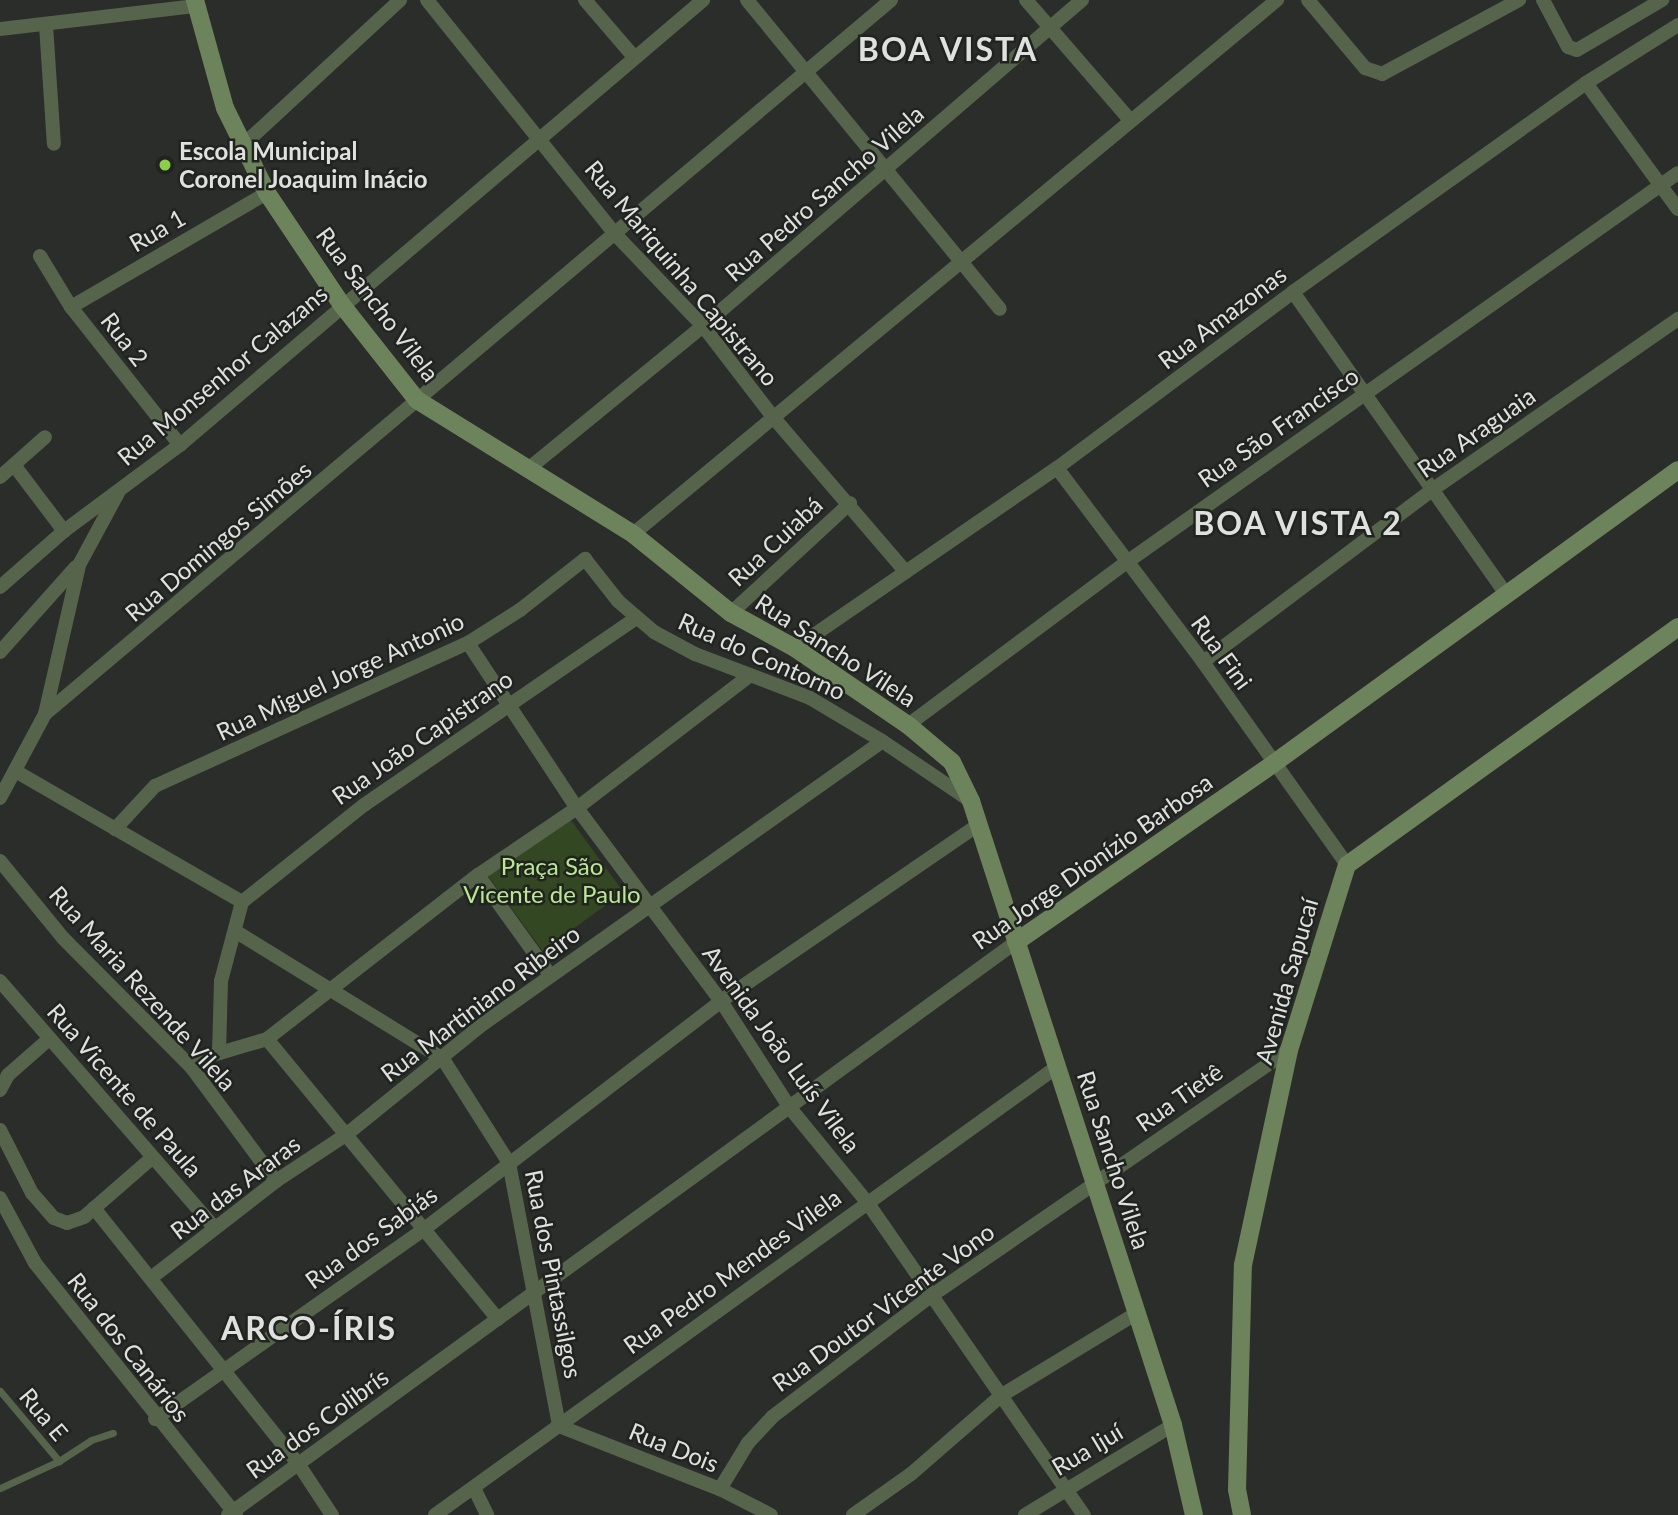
<!DOCTYPE html>
<html>
<head>
<meta charset="utf-8">
<style>
	body { margin:0 }
	#map { position:relative; width:1678px; height:1515px; overflow:hidden; background:#2b2d2a; font-family:Lato,sans-serif }
	div>[style] { position:absolute }
	.green>* { inset:0; background:#334722; transform-origin:0 0 }
	.lane>* { height:7px; margin:-3.5px; padding:0 3.5px; transform-origin:3.5px; border-radius:3.5px; background:#56644b }
	.street>* { height:14px; margin:-7px; padding:0 7px; transform-origin:7px; border-radius:7px; background:#56644b }
	.secondary>* { height:18px; margin:-9px; padding:0 9px; transform-origin:9px; border-radius:9px; background:#6c835b }
	.dots>* { width:19px; height:19px; translate:-50% -50%; box-sizing:border-box; border:4px solid #212320; border-radius:50% }
	span { translate:-50% -50%; white-space:nowrap; text-align:center; line-height:1.15; -webkit-text-stroke:5px #212320; paint-order:stroke }
	.poi-label { font-size:24px; color:#dfe1df; font-weight:700 }
	.left { translate:0 -50%; text-align:left }
	.street-label { font-size:24px; color:#dfe1df }
	.park-label { font-size:24px; color:#b8e991 }
	.district-label { font-size:32px; color:#dfe1df; font-weight:700; letter-spacing:2px }
</style>
</head>
<body>
<div id="map">
	<div class="green">
		<div style="left:563px;top:809px;width:103px;height:100px;rotate:54deg"></div>
	</div>
	<div class="lane">
		<div style="left:0;top:1391px;width:92px;rotate:49.9deg"></div>
		<div style="left:0;top:1488px;width:65px;rotate:-24.6deg"></div>
		<div style="left:59px;top:1461px;width:38px;rotate:-33deg"></div>
		<div style="left:91px;top:1440px;width:23px;rotate:-18deg"></div>
	</div>
	<div class="street">
		<div style="left:427px;top:0;width:300px;rotate:51.2deg"></div>
		<div style="left:615px;top:234px;width:127px;rotate:46.3deg"></div>
		<div style="left:703px;top:326px;width:115px;rotate:52.4deg"></div>
		<div style="left:773px;top:417px;width:204px;rotate:49.4deg"></div>
		<div style="left:585px;top:0;width:75px;rotate:49.3deg"></div>
		<div style="left:747px;top:0;width:399px;rotate:50.7deg"></div>
		<div style="left:1026px;top:0;width:157px;rotate:49.1deg"></div>
		<div style="left:1308px;top:0;width:89px;rotate:50deg"></div>
		<div style="left:1365px;top:68px;width:18px;rotate:19deg"></div>
		<div style="left:1382px;top:74px;width:156px;rotate:-28.4deg"></div>
		<div style="left:1543px;top:0;width:53px;rotate:62deg"></div>
		<div style="left:1568px;top:47px;width:9px;rotate:18deg"></div>
		<div style="left:1577px;top:50px;width:99px;rotate:-30.5deg"></div>
		<div style="left:46px;top:25px;width:119px;rotate:86.2deg"></div>
		<div style="left:0;top:29px;width:198px;rotate:-6.7deg"></div>
		<div style="left:1586px;top:83px;width:156px;rotate:53.9deg"></div>
		<div style="left:242px;top:146px;width:215px;rotate:-42.7deg"></div>
		<div style="left:40px;top:256px;width:60px;rotate:58.7deg"></div>
		<div style="left:71px;top:307px;width:176px;rotate:51.7deg"></div>
		<div style="left:1293px;top:292px;width:370px;rotate:54.8deg"></div>
		<div style="left:71px;top:307px;width:227px;rotate:-30.2deg"></div>
		<div style="left:14px;top:465px;width:83px;rotate:52.9deg"></div>
		<div style="left:1057px;top:468px;width:243px;rotate:53deg"></div>
		<div style="left:1203px;top:662px;width:249px;rotate:54.6deg"></div>
		<div style="left:527px;top:470px;width:227px;rotate:-39.3deg"></div>
		<div style="left:703px;top:326px;width:500px;rotate:-40.7deg"></div>
		<div style="left:0;top:477px;width:60px;rotate:-41.6deg"></div>
		<div style="left:633px;top:534px;width:837px;rotate:-39.67deg"></div>
		<div style="left:0;top:587px;width:85px;rotate:-41.2deg"></div>
		<div style="left:64px;top:531px;width:144px;rotate:-36.6deg"></div>
		<div style="left:180px;top:445px;width:687px;rotate:-40.39deg"></div>
		<div style="left:731px;top:613px;width:162px;rotate:-42.7deg"></div>
		<div style="left:468px;top:643px;width:198px;rotate:56.6deg"></div>
		<div style="left:577px;top:808px;width:241px;rotate:53.3deg"></div>
		<div style="left:721px;top:1001px;width:127px;rotate:57.2deg"></div>
		<div style="left:790px;top:1108px;width:122px;rotate:50.7deg"></div>
		<div style="left:867px;top:1202px;width:381px;rotate:55.3deg"></div>
		<div style="left:795px;top:648px;width:318px;rotate:-34.5deg"></div>
		<div style="left:1057px;top:468px;width:294px;rotate:-36.7deg"></div>
		<div style="left:1293px;top:292px;width:360px;rotate:-35.5deg"></div>
		<div style="left:1586px;top:83px;width:109px;rotate:-32.2deg"></div>
		<div style="left:0;top:652px;width:114px;rotate:-48.2deg"></div>
		<div style="left:1203px;top:662px;width:286px;rotate:-36.9deg"></div>
		<div style="left:1432px;top:490px;width:300px;rotate:-34.8deg"></div>
		<div style="left:45px;top:714px;width:1107px;rotate:-40.16deg"></div>
		<div style="left:908px;top:725px;width:273px;rotate:-36.7deg"></div>
		<div style="left:1127px;top:562px;width:674px;rotate:-35.22deg"></div>
		<div style="left:17px;top:772px;width:260px;rotate:30deg"></div>
		<div style="left:0;top:798px;width:95px;rotate:-61.8deg"></div>
		<div style="left:45px;top:714px;width:153px;rotate:-77.1deg"></div>
		<div style="left:79px;top:565px;width:82px;rotate:-61.6deg"></div>
		<div style="left:115px;top:829px;width:59px;rotate:-47.1deg"></div>
		<div style="left:155px;top:786px;width:344px;rotate:-24.6deg"></div>
		<div style="left:468px;top:643px;width:62px;rotate:-32.4deg"></div>
		<div style="left:520px;top:610px;width:83px;rotate:-38.1deg"></div>
		<div style="left:585px;top:559px;width:53px;rotate:51.8deg"></div>
		<div style="left:618px;top:601px;width:48px;rotate:40.7deg"></div>
		<div style="left:654px;top:632px;width:47px;rotate:28.2deg"></div>
		<div style="left:695px;top:654px;width:123px;rotate:20.9deg"></div>
		<div style="left:810px;top:698px;width:84px;rotate:30.8deg"></div>
		<div style="left:882px;top:741px;width:107px;rotate:34deg"></div>
		<div style="left:0;top:861px;width:99px;rotate:50.7deg"></div>
		<div style="left:63px;top:938px;width:183px;rotate:45.2deg"></div>
		<div style="left:192px;top:1068px;width:141px;rotate:53.4deg"></div>
		<div style="left:478px;top:875px;width:123px;rotate:54.2deg"></div>
		<div style="left:242px;top:902px;width:156px;rotate:-38.5deg"></div>
		<div style="left:364px;top:805px;width:329px;rotate:-34.5deg"></div>
		<div style="left:235px;top:931px;width:244px;rotate:31.6deg"></div>
		<div style="left:443px;top:1059px;width:123px;rotate:57.6deg"></div>
		<div style="left:509px;top:1163px;width:268px;rotate:79.2deg"></div>
		<div style="left:559px;top:1426px;width:173px;rotate:21.4deg"></div>
		<div style="left:720px;top:1489px;width:57px;rotate:27deg"></div>
		<div style="left:0;top:981px;width:327px;rotate:49deg"></div>
		<div style="left:267px;top:1039px;width:363px;rotate:50.5deg"></div>
		<div style="left:219px;top:1053px;width:72px;rotate:-88.4deg"></div>
		<div style="left:221px;top:981px;width:82px;rotate:-75.1deg"></div>
		<div style="left:192px;top:1068px;width:18px;rotate:-38deg"></div>
		<div style="left:206px;top:1057px;width:64px;rotate:-16.4deg"></div>
		<div style="left:267px;top:1039px;width:267px;rotate:-37.9deg"></div>
		<div style="left:478px;top:875px;width:120px;rotate:-34.1deg"></div>
		<div style="left:577px;top:808px;width:215px;rotate:-37.5deg"></div>
		<div style="left:0;top:1090px;width:17px;rotate:-62deg"></div>
		<div style="left:8px;top:1075px;width:55px;rotate:-41.3deg"></div>
		<div style="left:0;top:1130px;width:71px;rotate:63.1deg"></div>
		<div style="left:32px;top:1193px;width:33px;rotate:49deg"></div>
		<div style="left:54px;top:1218px;width:14px;rotate:21deg"></div>
		<div style="left:67px;top:1223px;width:18px;rotate:-19deg"></div>
		<div style="left:84px;top:1217px;width:91px;rotate:-41deg"></div>
		<div style="left:0;top:1198px;width:74px;rotate:61.7deg"></div>
		<div style="left:35px;top:1263px;width:322px;rotate:51.4deg"></div>
		<div style="left:94px;top:1208px;width:329px;rotate:51.4deg"></div>
		<div style="left:299px;top:1465px;width:60px;rotate:56.6deg"></div>
		<div style="left:151px;top:1278px;width:158px;rotate:-37.8deg"></div>
		<div style="left:276px;top:1181px;width:85px;rotate:-33.5deg"></div>
		<div style="left:347px;top:1134px;width:175px;rotate:-39deg"></div>
		<div style="left:483px;top:1024px;width:489px;rotate:-35.3deg"></div>
		<div style="left:155px;top:1419px;width:328px;rotate:-35.2deg"></div>
		<div style="left:423px;top:1230px;width:376px;rotate:-37.5deg"></div>
		<div style="left:721px;top:1001px;width:311px;rotate:-34.4deg"></div>
		<div style="left:720px;top:1489px;width:54px;rotate:-58.7deg"></div>
		<div style="left:748px;top:1443px;width:35px;rotate:-47deg"></div>
		<div style="left:772px;top:1417px;width:200px;rotate:-37.3deg"></div>
		<div style="left:931px;top:1296px;width:434px;rotate:-34.5deg"></div>
		<div style="left:475px;top:1490px;width:28px;rotate:64deg"></div>
		<div style="left:228px;top:1515px;width:974px;rotate:-36.02deg"></div>
		<div style="left:435px;top:1515px;width:768px;rotate:-35.78deg"></div>
		<div style="left:853px;top:1515px;width:71px;rotate:-35.3deg"></div>
		<div style="left:911px;top:1474px;width:121px;rotate:-41deg"></div>
		<div style="left:1002px;top:1395px;width:158px;rotate:-31.3deg"></div>
		<div style="left:1025px;top:1515px;width:173px;rotate:-31.3deg"></div>
	</div>
	<div class="secondary">
		<div style="left:195px;top:0;width:112px;rotate:74.5deg"></div>
		<div style="left:225px;top:108px;width:95px;rotate:63.7deg"></div>
		<div style="left:267px;top:193px;width:135px;rotate:56.2deg"></div>
		<div style="left:342px;top:305px;width:121px;rotate:51.7deg"></div>
		<div style="left:417px;top:400px;width:254px;rotate:31.8deg"></div>
		<div style="left:633px;top:534px;width:126px;rotate:38.9deg"></div>
		<div style="left:731px;top:613px;width:73px;rotate:28.7deg"></div>
		<div style="left:795px;top:648px;width:137px;rotate:34.3deg"></div>
		<div style="left:908px;top:725px;width:57px;rotate:40.1deg"></div>
		<div style="left:952px;top:762px;width:43px;rotate:64deg"></div>
		<div style="left:971px;top:801px;width:656px;rotate:72.06deg"></div>
		<div style="left:1173px;top:1425px;width:92px;rotate:76.9deg"></div>
		<div style="left:1016px;top:942px;width:313px;rotate:-34.7deg"></div>
		<div style="left:1273px;top:764px;width:500px;rotate:-35.98deg"></div>
		<div style="left:1242px;top:1515px;width:25px;rotate:-101deg"></div>
		<div style="left:1237px;top:1490px;width:225px;rotate:-88.5deg"></div>
		<div style="left:1243px;top:1265px;width:220px;rotate:-77.9deg"></div>
		<div style="left:1289px;top:1050px;width:194px;rotate:-72.6deg"></div>
		<div style="left:1347px;top:865px;width:408px;rotate:-35.7deg"></div>
	</div>
	<div class="dots">
		<div style="left:165px;top:165px;background:#8bce47"></div>
	</div>
	<div class="poi-label">
		<span class="left" style="left:179px;top:165px">Escola Municipal<br>Coronel Joaquim Inácio</span>
	</div>
	<div class="street-label">
		<span style="left:824px;top:193px;rotate:-41deg">Rua Pedro Sancho Vilela</span>
		<span style="left:157px;top:230px;rotate:-30deg">Rua 1</span>
		<span style="left:682px;top:273px;rotate:50deg">Rua Mariquinha Capistrano</span>
		<span style="left:378px;top:304px;rotate:53deg">Rua Sancho Vilela</span>
		<span style="left:1222px;top:317px;rotate:-37deg">Rua Amazonas</span>
		<span style="left:125px;top:339px;rotate:52deg">Rua 2</span>
		<span style="left:222px;top:375px;rotate:-40deg">Rua Monsenhor Calazans</span>
		<span style="left:1278px;top:427px;rotate:-35deg">Rua São Francisco</span>
		<span style="left:1476px;top:432px;rotate:-35deg">Rua Araguaia</span>
		<span style="left:218px;top:541px;rotate:-40deg">Rua Domingos Simões</span>
		<span style="left:775px;top:541px;rotate:-43deg">Rua Cuiabá</span>
		<span style="left:836px;top:650px;rotate:33deg">Rua Sancho Vilela</span>
		<span style="left:1222px;top:652px;rotate:54deg">Rua Fini</span>
		<span style="left:762px;top:656px;rotate:24deg">Rua do Contorno</span>
		<span style="left:340px;top:676px;rotate:-25deg">Rua Miguel Jorge Antonio</span>
		<span style="left:422px;top:737px;rotate:-35deg">Rua João Capistrano</span>
		<span style="left:1092px;top:861px;rotate:-35deg">Rua Jorge Dionízio Barbosa</span>
		<span style="left:1286px;top:981px;rotate:-74deg">Avenida Sapucaí</span>
		<span style="left:143px;top:988px;rotate:48deg">Rua Maria Rezende Vilela</span>
		<span style="left:480px;top:1003px;rotate:-37deg">Rua Martiniano Ribeiro</span>
		<span style="left:782px;top:1049px;rotate:54deg">Avenida João Luís Vilela</span>
		<span style="left:125px;top:1090px;rotate:49deg">Rua Vicente de Paula</span>
		<span style="left:1179px;top:1097px;rotate:-35deg">Rua Tietê</span>
		<span style="left:1114px;top:1160px;rotate:72deg">Rua Sancho Vilela</span>
		<span style="left:235px;top:1187px;rotate:-37deg">Rua das Araras</span>
		<span style="left:371px;top:1237px;rotate:-36deg">Rua dos Sabiás</span>
		<span style="left:732px;top:1271px;rotate:-36deg">Rua Pedro Mendes Vilela</span>
		<span style="left:554px;top:1274px;rotate:79deg">Rua dos Pintassilgos</span>
		<span style="left:883px;top:1307px;rotate:-36deg">Rua Doutor Vicente Vono</span>
		<span style="left:129px;top:1347px;rotate:52deg">Rua dos Canários</span>
		<span style="left:44px;top:1414px;rotate:50deg">Rua E</span>
		<span style="left:317px;top:1423px;rotate:-36deg">Rua dos Colibrís</span>
		<span style="left:674px;top:1447px;rotate:22deg">Rua Dois</span>
		<span style="left:1087px;top:1449px;rotate:-31deg">Rua Ijuí</span>
	</div>
	<div class="park-label">
		<span style="left:552px;top:880px">Praça São<br>Vicente de Paulo</span>
	</div>
	<div class="district-label">
		<span style="left:948px;top:49px">BOA VISTA</span>
		<span style="left:1298px;top:523px">BOA VISTA 2</span>
		<span style="left:309px;top:1328px">ARCO-ÍRIS</span>
	</div>
</div>
</body>
</html>
